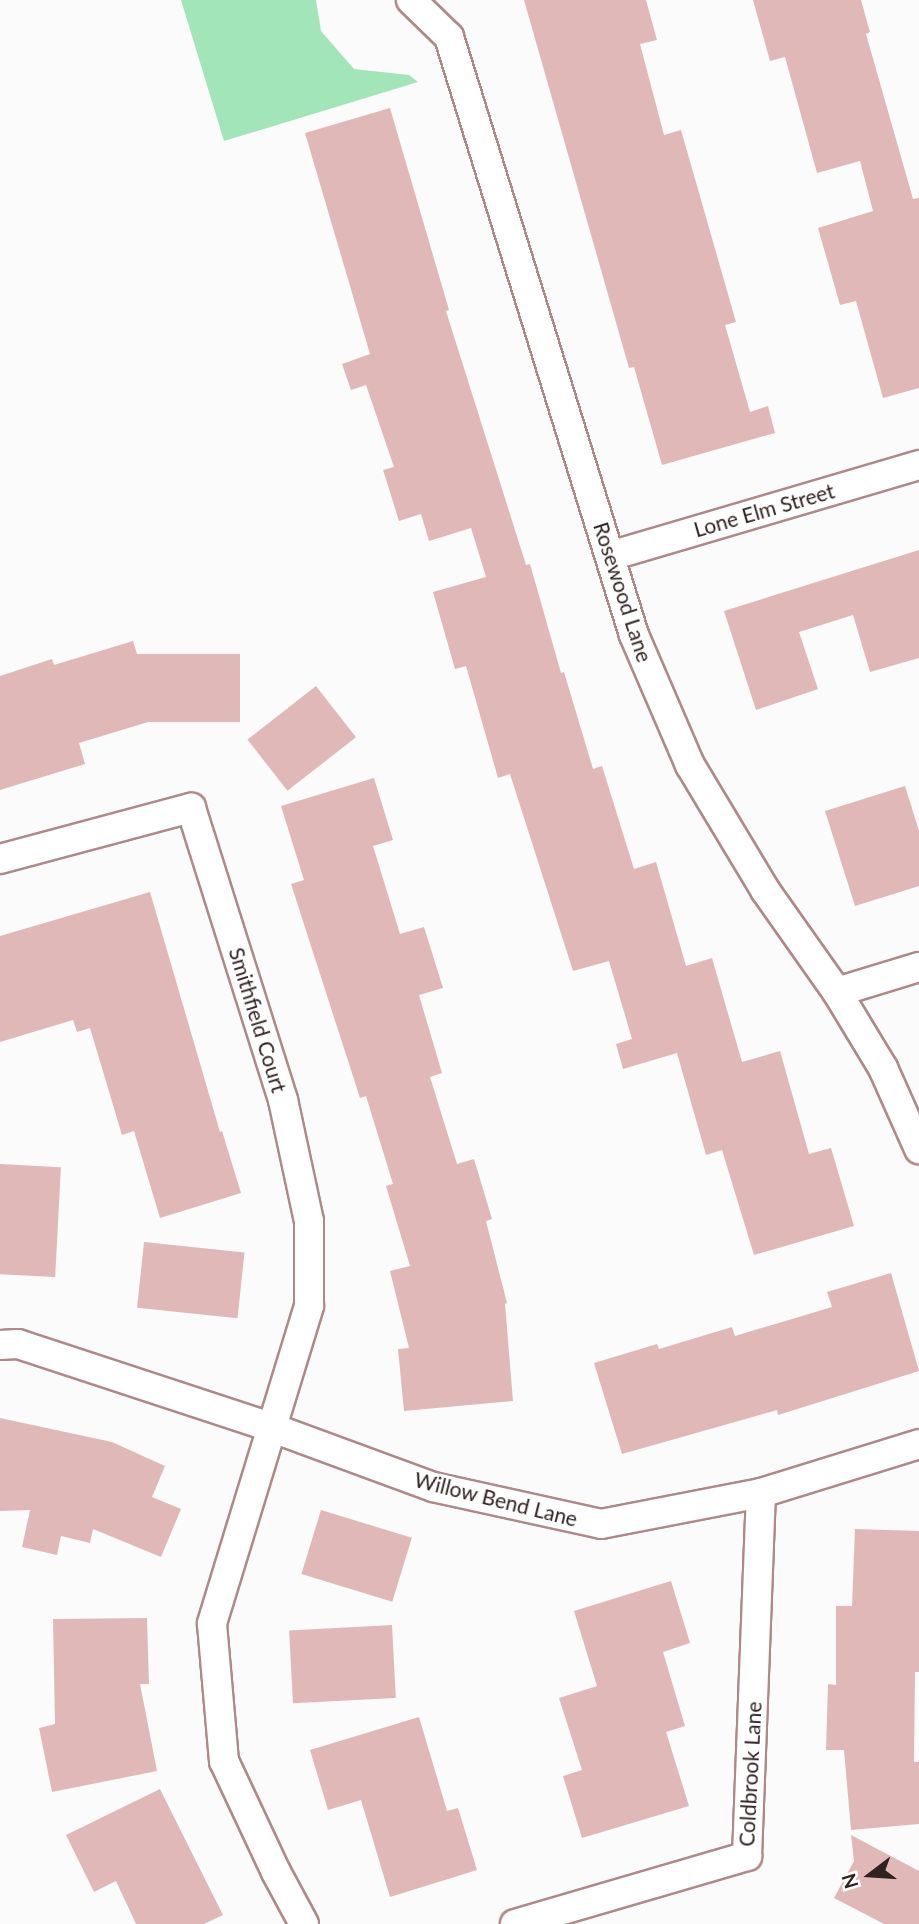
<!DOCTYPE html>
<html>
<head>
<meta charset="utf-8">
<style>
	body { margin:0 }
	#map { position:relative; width:919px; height:1924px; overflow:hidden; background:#fbfbfb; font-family:Lato,sans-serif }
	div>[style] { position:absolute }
	.green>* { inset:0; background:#a2e5b8 }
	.building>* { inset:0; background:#e1b8b8; transform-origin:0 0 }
	.roads { filter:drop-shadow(2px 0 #af8989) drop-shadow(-2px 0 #af8989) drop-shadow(0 2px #af8989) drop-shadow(0 -2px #af8989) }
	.minor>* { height:28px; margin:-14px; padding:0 14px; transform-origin:14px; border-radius:14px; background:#fff }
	span { translate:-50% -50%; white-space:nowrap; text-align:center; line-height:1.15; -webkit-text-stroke:6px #fff; paint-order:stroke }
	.street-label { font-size:21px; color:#312222 }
	.north { position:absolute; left:835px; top:1840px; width:70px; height:70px; -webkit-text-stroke:5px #fff; paint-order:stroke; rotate:253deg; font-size:19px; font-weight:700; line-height:28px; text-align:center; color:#312222 }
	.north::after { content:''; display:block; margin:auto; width:24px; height:32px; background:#312222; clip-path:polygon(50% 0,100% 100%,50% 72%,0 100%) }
</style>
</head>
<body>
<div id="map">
	<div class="green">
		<div style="clip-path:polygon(181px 0,316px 0,321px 31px,354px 69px,409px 75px,418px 82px,224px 141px)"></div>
	</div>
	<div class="building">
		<div style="clip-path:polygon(524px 0,646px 0,657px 40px,640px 44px,664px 135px,681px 130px,736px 322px,725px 325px,750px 412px,768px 406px,775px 433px,662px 465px,634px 367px,629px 368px)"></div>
		<div style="clip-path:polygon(753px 0,861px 0,870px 32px,866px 34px,913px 199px,919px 198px,919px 388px,883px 398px,856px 301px,840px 305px,818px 228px,873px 211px,860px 161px,817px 173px,785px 57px,770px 61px)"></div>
		<div style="clip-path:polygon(390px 108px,449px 310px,446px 311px,526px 565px,530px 564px,561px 673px,564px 672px,593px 769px,602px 766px,634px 869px,656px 862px,686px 966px,712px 958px,742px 1062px,780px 1051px,809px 1154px,831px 1148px,854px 1226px,754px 1255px,722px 1150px,706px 1155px,677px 1053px,623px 1069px,616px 1044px,632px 1039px,609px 961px,573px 971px,510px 774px,498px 778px,466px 666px,455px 669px,433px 592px,486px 577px,471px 528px,429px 541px,421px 514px,399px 521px,383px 470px,394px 467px,366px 385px,351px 390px,342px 364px,370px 354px,305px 133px)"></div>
		<div style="clip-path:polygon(919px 550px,919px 658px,870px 672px,853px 615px,799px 632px,818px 689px,756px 710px,724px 611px)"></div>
		<div style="clip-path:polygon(133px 641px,137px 654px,240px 654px,240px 722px,148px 722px,79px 743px,85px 764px,0 790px,0 676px,52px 659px,54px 665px)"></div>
		<div style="left:316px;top:686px;width:65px;height:87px;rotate:52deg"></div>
		<div style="clip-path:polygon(374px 778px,393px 840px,373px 846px,400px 934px,424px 927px,443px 988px,419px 995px,442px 1073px,430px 1077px,457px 1164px,474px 1159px,492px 1219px,486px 1221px,507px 1303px,505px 1304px,513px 1401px,404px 1411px,398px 1349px,409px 1348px,390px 1271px,410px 1266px,386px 1186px,393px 1184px,366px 1096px,360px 1098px,291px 884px,304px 880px,281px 806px)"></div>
		<div style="clip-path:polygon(905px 786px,919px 831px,919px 886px,855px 906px,825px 811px)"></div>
		<div style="clip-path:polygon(150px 892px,220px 1132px,222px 1131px,241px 1193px,160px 1218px,134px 1131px,122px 1135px,90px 1028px,77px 1032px,73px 1020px,0 1042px,0 936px)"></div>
		<div style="left:0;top:1164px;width:61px;height:110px;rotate:3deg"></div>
		<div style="left:144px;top:1242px;width:101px;height:66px;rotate:6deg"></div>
		<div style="clip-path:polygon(891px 1273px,919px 1371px,778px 1415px,777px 1410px,622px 1454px,594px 1363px,657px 1344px,659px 1349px,732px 1327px,735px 1336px,832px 1307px,827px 1292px)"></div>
		<div style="clip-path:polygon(0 1418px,112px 1442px,165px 1466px,152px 1497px,181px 1509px,161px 1557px,93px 1529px,90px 1543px,61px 1536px,57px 1555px,22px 1547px,30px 1510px,0 1511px)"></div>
		<div style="left:321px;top:1510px;width:95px;height:67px;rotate:17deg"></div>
		<div style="clip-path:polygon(855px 1529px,919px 1531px,919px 1672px,915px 1672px,914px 1762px,919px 1762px,919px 1824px,851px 1830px,844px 1750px,826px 1750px,828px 1684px,836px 1685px,836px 1606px,852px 1606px)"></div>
		<div style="clip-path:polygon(671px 1581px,690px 1643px,663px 1652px,685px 1726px,666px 1732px,689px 1806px,582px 1838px,563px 1776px,582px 1770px,559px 1698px,597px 1686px,574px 1611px)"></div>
		<div style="clip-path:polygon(147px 1618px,149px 1684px,140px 1684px,157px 1771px,52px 1792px,39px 1728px,55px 1724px,53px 1619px)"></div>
		<div style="left:392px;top:1625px;width:73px;height:103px;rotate:87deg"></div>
		<div style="clip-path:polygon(419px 1717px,447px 1811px,458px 1808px,477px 1870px,390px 1897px,361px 1800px,328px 1810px,310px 1750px)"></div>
		<div style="clip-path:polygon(160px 1789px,223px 1915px,204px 1924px,136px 1924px,116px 1881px,94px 1892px,66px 1835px)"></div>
		<div style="clip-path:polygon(851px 1835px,919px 1871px,919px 1924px,884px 1924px,834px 1898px,854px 1861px)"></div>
	</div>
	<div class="roads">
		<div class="minor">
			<div style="left:411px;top:0;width:53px;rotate:44.2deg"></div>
			<div style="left:449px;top:37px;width:626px;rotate:72.81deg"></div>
			<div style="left:634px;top:635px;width:142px;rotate:66.7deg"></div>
			<div style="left:690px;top:765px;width:146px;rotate:59deg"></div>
			<div style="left:765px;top:890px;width:125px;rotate:54.8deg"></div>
			<div style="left:837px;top:992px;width:89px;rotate:58.8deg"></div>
			<div style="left:883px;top:1068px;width:89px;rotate:66deg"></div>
			<div style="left:610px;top:556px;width:322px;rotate:-16.4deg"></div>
			<div style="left:0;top:859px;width:198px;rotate:-15deg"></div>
			<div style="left:191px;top:808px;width:306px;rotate:72.5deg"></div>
			<div style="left:283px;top:1100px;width:124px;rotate:77.9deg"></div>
			<div style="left:309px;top:1221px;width:85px;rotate:90deg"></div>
			<div style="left:309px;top:1306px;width:332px;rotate:107deg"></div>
			<div style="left:212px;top:1624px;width:138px;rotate:85deg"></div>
			<div style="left:224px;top:1761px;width:123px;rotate:64.9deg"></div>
			<div style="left:276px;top:1872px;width:59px;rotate:61.7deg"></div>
			<div style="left:837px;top:992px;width:86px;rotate:-17deg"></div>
			<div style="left:0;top:1345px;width:18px;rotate:-3deg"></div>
			<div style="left:18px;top:1344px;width:265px;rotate:18.2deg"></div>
			<div style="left:270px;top:1427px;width:174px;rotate:20.2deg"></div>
			<div style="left:433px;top:1487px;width:172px;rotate:12.4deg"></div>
			<div style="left:601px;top:1524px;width:163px;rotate:-11deg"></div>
			<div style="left:761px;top:1493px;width:165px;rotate:-17.2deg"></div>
			<div style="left:515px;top:1924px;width:242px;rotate:-16.3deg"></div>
			<div style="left:747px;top:1856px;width:363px;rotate:-87.8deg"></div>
		</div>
	</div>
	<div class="street-label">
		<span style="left:764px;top:510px;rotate:-16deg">Lone Elm Street</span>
		<span style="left:623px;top:592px;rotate:72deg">Rosewood Lane</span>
		<span style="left:258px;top:1020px;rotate:73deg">Smithfield Court</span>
		<span style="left:496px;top:1499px;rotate:14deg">Willow Bend Lane</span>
		<span style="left:750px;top:1774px;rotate:-87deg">Coldbrook Lane</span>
	</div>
	<div class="north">N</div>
</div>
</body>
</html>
